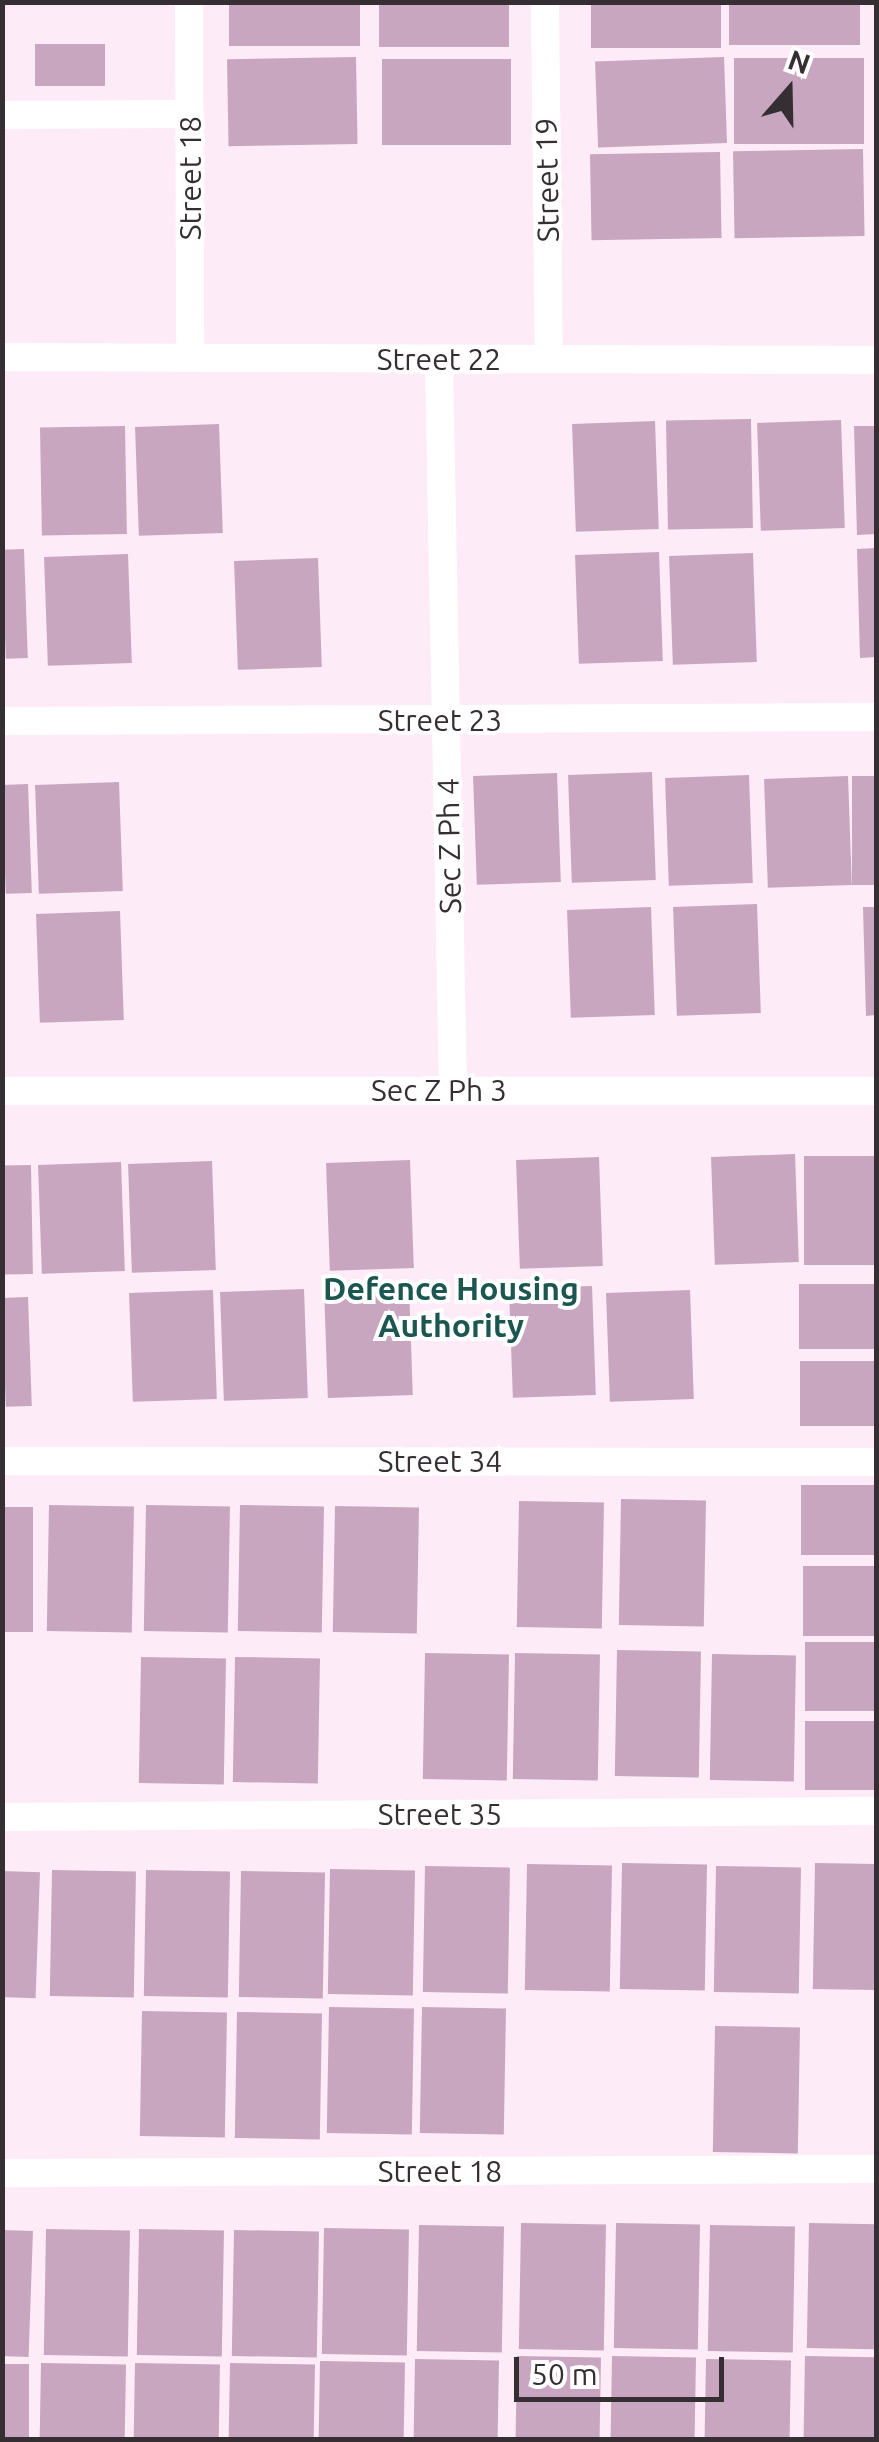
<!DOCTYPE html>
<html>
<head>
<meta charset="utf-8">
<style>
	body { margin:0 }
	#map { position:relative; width:879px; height:2442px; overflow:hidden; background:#fdebf7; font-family:Ubuntu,sans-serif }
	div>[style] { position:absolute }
	.building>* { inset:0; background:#c8a6bf; transform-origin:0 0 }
	.street>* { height:28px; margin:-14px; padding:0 14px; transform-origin:14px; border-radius:14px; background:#fff }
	span { translate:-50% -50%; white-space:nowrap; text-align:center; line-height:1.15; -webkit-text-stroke:8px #fefefe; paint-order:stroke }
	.street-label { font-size:30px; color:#352e33 }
	.neighbourhood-label { font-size:32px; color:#1c5650; font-weight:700 }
	.frame { position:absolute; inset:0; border:5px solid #352e33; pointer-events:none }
	.north { position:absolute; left:739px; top:40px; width:100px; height:100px; -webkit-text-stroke:8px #fefefe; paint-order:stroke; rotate:20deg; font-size:28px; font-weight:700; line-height:40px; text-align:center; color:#352e33 }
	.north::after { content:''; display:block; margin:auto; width:35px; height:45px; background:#352e33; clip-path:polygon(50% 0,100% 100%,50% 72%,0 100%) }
	.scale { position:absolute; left:514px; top:2357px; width:210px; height:45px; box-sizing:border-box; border:5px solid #352e33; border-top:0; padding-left:12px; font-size:30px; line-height:35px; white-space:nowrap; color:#352e33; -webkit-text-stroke:8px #fefefe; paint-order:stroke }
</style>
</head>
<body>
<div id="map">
	<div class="building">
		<div style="left:229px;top:2px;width:131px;height:44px"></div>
		<div style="left:379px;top:2px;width:130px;height:45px"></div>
		<div style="left:591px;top:2px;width:130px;height:46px"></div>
		<div style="left:729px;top:2px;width:131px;height:43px"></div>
		<div style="left:35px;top:44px;width:70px;height:42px"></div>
		<div style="left:356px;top:57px;width:87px;height:129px;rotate:89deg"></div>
		<div style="left:724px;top:57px;width:86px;height:129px;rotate:88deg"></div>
		<div style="left:734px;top:58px;width:130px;height:86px"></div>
		<div style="left:382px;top:59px;width:129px;height:86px"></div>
		<div style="left:863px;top:149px;width:87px;height:130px;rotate:89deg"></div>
		<div style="left:720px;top:152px;width:86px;height:130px;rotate:89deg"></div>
		<div style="left:751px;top:419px;width:109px;height:85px;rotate:89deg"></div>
		<div style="left:841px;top:420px;width:108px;height:84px;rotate:88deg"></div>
		<div style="left:655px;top:421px;width:108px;height:83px;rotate:88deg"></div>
		<div style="left:219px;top:424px;width:109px;height:84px;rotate:88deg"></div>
		<div style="left:125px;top:426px;width:108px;height:85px;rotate:89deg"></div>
		<div style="clip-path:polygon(854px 426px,876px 426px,876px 534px,857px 535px)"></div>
		<div style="clip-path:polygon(876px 548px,876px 657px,860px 658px,857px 549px)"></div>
		<div style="left:24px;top:549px;width:109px;height:22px;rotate:88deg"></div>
		<div style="left:659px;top:552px;width:109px;height:84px;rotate:88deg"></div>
		<div style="left:753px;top:553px;width:109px;height:84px;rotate:88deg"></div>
		<div style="left:128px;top:554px;width:109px;height:84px;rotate:88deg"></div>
		<div style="left:318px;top:558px;width:109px;height:84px;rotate:88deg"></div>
		<div style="left:652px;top:772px;width:108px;height:84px;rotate:88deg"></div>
		<div style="left:557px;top:773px;width:109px;height:84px;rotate:88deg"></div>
		<div style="left:749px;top:775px;width:108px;height:84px;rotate:88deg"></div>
		<div style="left:848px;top:776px;width:109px;height:84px;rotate:88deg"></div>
		<div style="left:876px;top:776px;width:109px;height:24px;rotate:90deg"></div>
		<div style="left:119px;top:782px;width:109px;height:84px;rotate:88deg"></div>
		<div style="left:28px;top:784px;width:109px;height:26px;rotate:88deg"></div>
		<div style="left:757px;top:904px;width:109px;height:84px;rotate:88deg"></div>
		<div style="left:651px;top:907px;width:108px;height:84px;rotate:88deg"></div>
		<div style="clip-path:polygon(863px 907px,876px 907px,876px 1015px,866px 1016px)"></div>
		<div style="left:120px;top:911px;width:109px;height:84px;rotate:88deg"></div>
		<div style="left:795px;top:1154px;width:108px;height:84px;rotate:88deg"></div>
		<div style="left:876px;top:1156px;width:109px;height:72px;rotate:90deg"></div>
		<div style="left:599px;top:1157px;width:109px;height:83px;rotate:88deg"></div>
		<div style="left:410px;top:1160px;width:108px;height:84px;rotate:88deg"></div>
		<div style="left:212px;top:1161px;width:109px;height:84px;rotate:88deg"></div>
		<div style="left:121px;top:1162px;width:109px;height:83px;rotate:88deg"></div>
		<div style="left:31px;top:1165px;width:109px;height:29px;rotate:89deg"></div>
		<div style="left:876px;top:1284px;width:65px;height:77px;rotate:90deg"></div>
		<div style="left:409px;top:1286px;width:109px;height:85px;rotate:88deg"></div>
		<div style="left:592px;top:1286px;width:109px;height:83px;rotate:88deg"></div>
		<div style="left:304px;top:1289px;width:109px;height:84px;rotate:88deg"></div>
		<div style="left:213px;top:1290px;width:109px;height:84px;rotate:88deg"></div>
		<div style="left:690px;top:1290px;width:109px;height:84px;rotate:88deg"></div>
		<div style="left:28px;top:1297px;width:109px;height:26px;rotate:88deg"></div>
		<div style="left:876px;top:1361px;width:65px;height:76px;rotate:90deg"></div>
		<div style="left:801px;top:1485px;width:75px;height:70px"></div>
		<div style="left:621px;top:1499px;width:85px;height:126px;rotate:1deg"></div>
		<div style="left:519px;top:1501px;width:85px;height:126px;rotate:1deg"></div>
		<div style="left:49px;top:1505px;width:85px;height:126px;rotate:1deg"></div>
		<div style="left:146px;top:1505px;width:84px;height:126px;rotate:1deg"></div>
		<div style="left:240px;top:1505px;width:84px;height:126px;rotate:1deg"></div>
		<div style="left:335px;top:1506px;width:84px;height:126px;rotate:1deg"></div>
		<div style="left:2px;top:1507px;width:31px;height:125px"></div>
		<div style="left:803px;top:1566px;width:73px;height:70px"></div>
		<div style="left:805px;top:1642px;width:71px;height:69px"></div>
		<div style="left:617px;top:1650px;width:84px;height:126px;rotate:1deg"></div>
		<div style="left:425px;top:1653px;width:84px;height:126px;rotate:1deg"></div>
		<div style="left:515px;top:1653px;width:85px;height:126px;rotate:1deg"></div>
		<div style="left:712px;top:1654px;width:84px;height:126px;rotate:1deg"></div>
		<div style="left:141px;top:1657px;width:85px;height:126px;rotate:1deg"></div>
		<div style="left:235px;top:1657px;width:85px;height:125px;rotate:1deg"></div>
		<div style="left:805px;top:1721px;width:71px;height:69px"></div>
		<div style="left:622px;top:1863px;width:85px;height:126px;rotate:1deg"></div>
		<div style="left:815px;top:1863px;width:61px;height:126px;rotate:1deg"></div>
		<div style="left:527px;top:1864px;width:85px;height:126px;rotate:1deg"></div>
		<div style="left:425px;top:1866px;width:85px;height:126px;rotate:1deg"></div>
		<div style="left:716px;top:1866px;width:85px;height:126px;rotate:1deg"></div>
		<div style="left:330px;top:1869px;width:85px;height:125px;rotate:1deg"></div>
		<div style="left:52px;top:1870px;width:84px;height:126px;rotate:1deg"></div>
		<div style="left:146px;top:1870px;width:84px;height:126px;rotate:1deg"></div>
		<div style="left:2px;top:1871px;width:38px;height:126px;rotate:2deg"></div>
		<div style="left:241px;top:1871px;width:84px;height:126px;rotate:1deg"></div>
		<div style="left:329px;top:2007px;width:85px;height:126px;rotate:1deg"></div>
		<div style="left:422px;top:2007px;width:84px;height:126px;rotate:1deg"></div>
		<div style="left:142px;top:2011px;width:85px;height:125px;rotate:1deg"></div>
		<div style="left:237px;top:2012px;width:85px;height:126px;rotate:1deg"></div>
		<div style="left:715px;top:2026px;width:85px;height:126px;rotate:1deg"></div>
		<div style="left:521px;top:2223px;width:85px;height:126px;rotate:1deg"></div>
		<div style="left:616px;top:2223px;width:84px;height:125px;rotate:1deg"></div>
		<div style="left:809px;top:2223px;width:67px;height:125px;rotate:1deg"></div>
		<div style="left:419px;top:2225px;width:85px;height:126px;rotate:1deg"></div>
		<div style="left:710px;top:2225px;width:85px;height:126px;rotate:1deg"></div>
		<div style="left:324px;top:2228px;width:85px;height:126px;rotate:1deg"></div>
		<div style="left:46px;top:2229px;width:84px;height:126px;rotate:1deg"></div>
		<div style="left:139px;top:2229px;width:85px;height:126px;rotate:1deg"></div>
		<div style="left:2px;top:2230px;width:31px;height:126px;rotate:2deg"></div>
		<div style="left:234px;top:2230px;width:85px;height:126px;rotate:1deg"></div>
		<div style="left:517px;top:2356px;width:84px;height:84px;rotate:1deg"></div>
		<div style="left:612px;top:2356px;width:84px;height:84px;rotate:1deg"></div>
		<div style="left:805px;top:2356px;width:71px;height:84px;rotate:1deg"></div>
		<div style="left:415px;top:2359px;width:84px;height:81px;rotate:1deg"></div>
		<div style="left:706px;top:2359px;width:85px;height:81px;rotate:1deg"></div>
		<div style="left:320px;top:2361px;width:85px;height:79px;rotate:1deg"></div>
		<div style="left:41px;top:2363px;width:85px;height:77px;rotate:1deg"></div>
		<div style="left:135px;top:2363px;width:85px;height:77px;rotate:1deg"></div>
		<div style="left:230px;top:2363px;width:85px;height:77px;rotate:1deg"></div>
		<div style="left:2px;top:2364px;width:27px;height:76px"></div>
	</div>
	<div class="street">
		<div style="left:189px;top:2px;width:352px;rotate:89.8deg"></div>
		<div style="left:545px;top:2px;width:356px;rotate:89.4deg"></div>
		<div style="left:2px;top:115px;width:188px;rotate:-0.3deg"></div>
		<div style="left:2px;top:357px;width:874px;rotate:0.2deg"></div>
		<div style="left:439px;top:362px;width:728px;rotate:88.9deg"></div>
		<div style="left:2px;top:721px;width:874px;rotate:-0.26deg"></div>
		<div style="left:2px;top:1091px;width:874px"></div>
		<div style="left:2px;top:1461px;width:874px;rotate:0.07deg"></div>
		<div style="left:2px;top:1817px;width:874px;rotate:-0.39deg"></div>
		<div style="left:2px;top:2173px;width:874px;rotate:-0.26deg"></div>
	</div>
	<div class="street-label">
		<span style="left:190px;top:178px;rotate:-90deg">Street 18</span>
		<span style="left:547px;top:180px;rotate:-91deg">Street 19</span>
		<span style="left:439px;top:359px">Street 22</span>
		<span style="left:440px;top:720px">Street 23</span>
		<span style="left:449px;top:846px;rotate:-91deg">Sec Z Ph 4</span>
		<span style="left:439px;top:1090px">Sec Z Ph 3</span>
		<span style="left:440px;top:1461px">Street 34</span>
		<span style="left:440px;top:1814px">Street 35</span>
		<span style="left:440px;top:2171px">Street 18</span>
	</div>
	<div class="neighbourhood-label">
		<span style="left:451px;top:1307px">Defence Housing<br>Authority</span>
	</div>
	<div class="frame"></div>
	<div class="north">N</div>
	<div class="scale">50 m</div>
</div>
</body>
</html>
